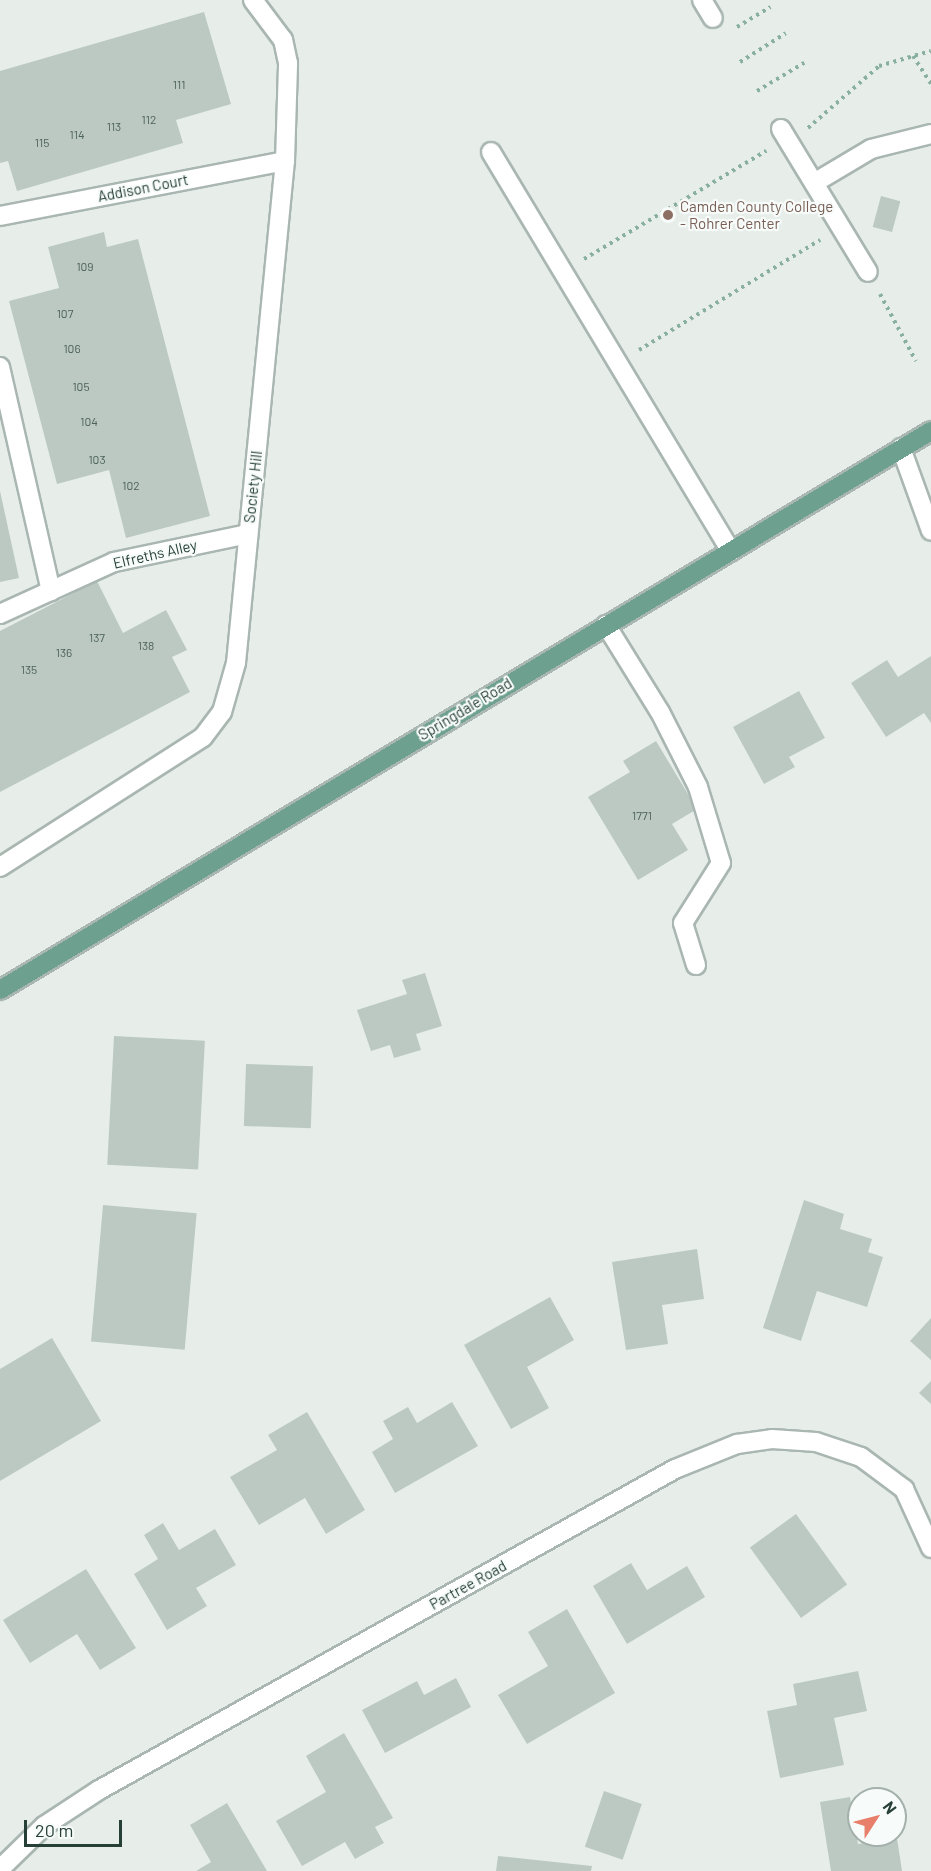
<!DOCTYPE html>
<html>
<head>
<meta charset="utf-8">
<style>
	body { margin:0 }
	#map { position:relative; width:931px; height:1871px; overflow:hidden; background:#e7eeea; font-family:Barlow,sans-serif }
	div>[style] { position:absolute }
	.building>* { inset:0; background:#bcc9c3; transform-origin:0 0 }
	.path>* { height:4px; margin-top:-2px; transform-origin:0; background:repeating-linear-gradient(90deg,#89afa0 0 3px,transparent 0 7.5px) }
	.roads { filter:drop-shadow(2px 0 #a9b6b1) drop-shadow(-2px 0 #a9b6b1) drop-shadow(0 2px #a9b6b1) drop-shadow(0 -2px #a9b6b1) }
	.minor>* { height:18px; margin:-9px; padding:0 9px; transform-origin:9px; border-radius:9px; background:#fff }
	.major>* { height:18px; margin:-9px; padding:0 9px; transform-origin:9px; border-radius:9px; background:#6ea08f }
	.dots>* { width:16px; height:16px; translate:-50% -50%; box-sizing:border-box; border:3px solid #f7fbf9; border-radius:50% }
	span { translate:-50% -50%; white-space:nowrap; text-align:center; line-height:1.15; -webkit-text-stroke:4.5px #f7fbf9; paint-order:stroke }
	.number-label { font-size:12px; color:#4c625a }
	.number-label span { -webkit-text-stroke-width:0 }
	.street-label { font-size:15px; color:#263f37 }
	.education-label { font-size:15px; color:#785e54 }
	.left { translate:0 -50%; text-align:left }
	.north { position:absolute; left:847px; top:1787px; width:60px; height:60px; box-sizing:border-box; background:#f7fbf9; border:2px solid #a3b0ab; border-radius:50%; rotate:54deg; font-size:16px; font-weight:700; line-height:24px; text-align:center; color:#263f37 }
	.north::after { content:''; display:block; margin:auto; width:21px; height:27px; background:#e87f6b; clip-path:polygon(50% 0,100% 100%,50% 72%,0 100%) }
	.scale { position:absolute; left:24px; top:1820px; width:98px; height:27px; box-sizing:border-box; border:3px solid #263f37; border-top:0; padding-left:8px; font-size:18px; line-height:21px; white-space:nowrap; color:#263f37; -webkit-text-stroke:4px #f7fbf9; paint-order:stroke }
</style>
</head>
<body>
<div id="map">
	<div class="building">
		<div style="clip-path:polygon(204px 12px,231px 104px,176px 120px,183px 143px,17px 191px,8px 161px,0 163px,0 71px)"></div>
		<div style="left:881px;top:196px;width:20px;height:32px;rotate:15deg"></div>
		<div style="clip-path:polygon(104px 232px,107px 247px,138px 239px,210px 516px,126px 538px,109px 470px,57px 484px,9px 301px,59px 288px,48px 247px)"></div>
		<div style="clip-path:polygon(0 491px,19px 578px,0 582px)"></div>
		<div style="clip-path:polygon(97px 581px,123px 633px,166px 610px,187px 650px,172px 657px,190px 692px,0 792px,0 631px)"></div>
		<div style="clip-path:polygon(931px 656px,931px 723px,924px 713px,886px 737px,851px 683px,887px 660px,898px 677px)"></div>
		<div style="clip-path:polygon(799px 691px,825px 738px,789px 757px,795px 767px,764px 784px,733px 727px)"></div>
		<div style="clip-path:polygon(656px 741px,697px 809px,672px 824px,688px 850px,638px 880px,588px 797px,630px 772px,623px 761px)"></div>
		<div style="clip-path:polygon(425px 973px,442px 1026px,416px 1034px,421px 1050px,394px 1058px,390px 1045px,371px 1051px,357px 1010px,407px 994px,402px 980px)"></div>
		<div style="left:114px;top:1036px;width:91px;height:129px;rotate:3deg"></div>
		<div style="left:246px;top:1064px;width:67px;height:62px;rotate:2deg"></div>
		<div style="clip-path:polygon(804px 1200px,844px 1214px,840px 1229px,872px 1239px,868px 1252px,883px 1257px,867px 1307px,817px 1291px,801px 1341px,763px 1328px)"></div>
		<div style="left:103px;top:1205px;width:94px;height:137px;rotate:5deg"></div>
		<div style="clip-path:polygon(697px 1249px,704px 1299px,662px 1305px,668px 1344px,626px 1350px,612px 1262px)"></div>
		<div style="clip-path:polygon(550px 1297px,574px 1340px,527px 1367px,549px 1408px,511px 1429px,464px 1345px)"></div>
		<div style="clip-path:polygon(931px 1318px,931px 1360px,910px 1341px)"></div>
		<div style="clip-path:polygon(52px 1338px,101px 1421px,0 1481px,0 1369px)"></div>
		<div style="clip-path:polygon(931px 1381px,931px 1404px,919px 1393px)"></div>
		<div style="clip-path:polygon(452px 1402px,478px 1446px,395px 1493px,372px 1452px,393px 1439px,383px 1421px,408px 1407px,417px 1423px)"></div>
		<div style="clip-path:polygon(307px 1412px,365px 1510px,326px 1534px,305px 1498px,259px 1525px,230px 1477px,277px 1450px,268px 1435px)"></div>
		<div style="left:796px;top:1514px;width:87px;height:57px;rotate:54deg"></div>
		<div style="clip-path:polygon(163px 1523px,179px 1550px,215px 1529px,236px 1565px,196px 1588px,207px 1606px,167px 1630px,134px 1574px,158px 1559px,144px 1535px)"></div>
		<div style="clip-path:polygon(631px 1563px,647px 1590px,687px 1566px,705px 1597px,627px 1644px,593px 1586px)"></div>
		<div style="clip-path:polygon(86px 1569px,136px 1648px,100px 1670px,77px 1634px,30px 1663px,3px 1620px)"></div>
		<div style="clip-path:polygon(567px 1609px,615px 1693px,527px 1744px,498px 1695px,548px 1666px,528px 1632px)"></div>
		<div style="clip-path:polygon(858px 1671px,867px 1711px,834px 1718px,844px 1765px,780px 1778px,767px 1711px,797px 1705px,793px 1684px)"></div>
		<div style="clip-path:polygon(456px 1678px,471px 1707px,385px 1753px,362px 1710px,417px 1681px,424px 1695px)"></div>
		<div style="clip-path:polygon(344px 1733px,393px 1818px,375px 1827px,384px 1843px,355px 1859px,345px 1842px,302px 1866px,276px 1821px,326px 1792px,306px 1756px)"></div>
		<div style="left:604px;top:1791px;width:40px;height:59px;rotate:19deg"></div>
		<div style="clip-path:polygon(850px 1797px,858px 1844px,897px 1838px,902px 1871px,831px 1871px,820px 1802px)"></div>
		<div style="clip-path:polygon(227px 1803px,267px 1871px,196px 1871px,211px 1862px,190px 1825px)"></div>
		<div style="clip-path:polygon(498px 1856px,592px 1866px,591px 1871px,496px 1871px)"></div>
	</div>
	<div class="path">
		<div style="left:737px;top:27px;width:39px;rotate:-31deg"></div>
		<div style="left:913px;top:56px;width:33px;rotate:57deg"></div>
		<div style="left:740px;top:62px;width:54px;rotate:-32.2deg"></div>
		<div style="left:757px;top:91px;width:55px;rotate:-30.8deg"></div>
		<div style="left:808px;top:128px;width:94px;rotate:-41.1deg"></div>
		<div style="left:879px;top:66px;width:54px;rotate:-16.1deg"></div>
		<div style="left:584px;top:259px;width:212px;rotate:-30.7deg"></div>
		<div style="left:880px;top:294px;width:76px;rotate:61.8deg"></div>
		<div style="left:639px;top:350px;width:212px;rotate:-31.3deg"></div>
	</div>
	<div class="roads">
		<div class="minor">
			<div style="left:702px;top:0;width:21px;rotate:59deg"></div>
			<div style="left:781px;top:129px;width:167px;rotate:58.7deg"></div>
			<div style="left:491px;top:152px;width:466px;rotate:59deg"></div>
			<div style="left:814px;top:183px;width:66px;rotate:-30.8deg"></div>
			<div style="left:871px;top:149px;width:62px;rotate:-14deg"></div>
			<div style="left:0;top:216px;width:290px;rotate:-10.9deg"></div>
			<div style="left:0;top:367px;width:230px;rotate:77.2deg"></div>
			<div style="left:901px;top:448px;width:88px;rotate:70.1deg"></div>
			<div style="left:0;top:614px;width:125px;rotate:-24.5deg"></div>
			<div style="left:114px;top:562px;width:137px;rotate:-11.8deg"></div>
			<div style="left:606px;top:625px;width:102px;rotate:58.2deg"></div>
			<div style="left:660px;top:712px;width:84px;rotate:63.1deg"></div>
			<div style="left:698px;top:787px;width:79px;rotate:73.2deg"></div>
			<div style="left:721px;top:863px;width:71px;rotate:122.3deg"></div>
			<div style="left:683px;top:923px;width:44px;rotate:72.8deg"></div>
			<div style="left:0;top:867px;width:241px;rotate:-32.6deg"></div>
			<div style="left:203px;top:737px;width:31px;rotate:-53deg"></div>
			<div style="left:222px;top:712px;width:51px;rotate:-74.1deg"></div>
			<div style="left:236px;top:663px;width:504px;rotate:-84.43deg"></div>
			<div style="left:285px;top:161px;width:98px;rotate:-88.2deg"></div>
			<div style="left:288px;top:63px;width:24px;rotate:-102deg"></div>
			<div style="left:283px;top:40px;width:50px;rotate:-126.9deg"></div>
			<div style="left:0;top:1869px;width:62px;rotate:-44.3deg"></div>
			<div style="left:44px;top:1826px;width:66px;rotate:-33.2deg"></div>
			<div style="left:99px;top:1790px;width:659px;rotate:-29.13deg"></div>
			<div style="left:675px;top:1469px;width:67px;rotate:-22deg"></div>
			<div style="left:737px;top:1444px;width:35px;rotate:-8deg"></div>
			<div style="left:772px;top:1439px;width:44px;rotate:3.9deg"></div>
			<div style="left:816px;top:1442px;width:47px;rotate:18.4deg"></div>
			<div style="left:861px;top:1457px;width:54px;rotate:36.7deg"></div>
			<div style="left:904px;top:1489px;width:65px;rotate:65.4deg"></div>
		</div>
		<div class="major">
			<div style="left:0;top:990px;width:1086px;rotate:-30.98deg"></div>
		</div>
	</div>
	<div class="dots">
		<div style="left:668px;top:215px;background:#8d6e63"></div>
	</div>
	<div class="number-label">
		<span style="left:179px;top:85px">111</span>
		<span style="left:149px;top:120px">112</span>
		<span style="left:114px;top:127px">113</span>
		<span style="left:77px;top:135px">114</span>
		<span style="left:42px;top:143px">115</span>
		<span style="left:85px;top:267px">109</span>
		<span style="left:65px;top:314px">107</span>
		<span style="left:72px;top:349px">106</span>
		<span style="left:81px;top:387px">105</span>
		<span style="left:89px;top:422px">104</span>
		<span style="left:97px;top:460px">103</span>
		<span style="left:131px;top:486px">102</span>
		<span style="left:97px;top:638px">137</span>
		<span style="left:146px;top:646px">138</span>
		<span style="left:64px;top:653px">136</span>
		<span style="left:29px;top:670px">135</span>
		<span style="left:642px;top:816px">1771</span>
	</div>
	<div class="street-label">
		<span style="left:143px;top:188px;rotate:-11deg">Addison Court</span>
		<span style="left:253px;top:487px;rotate:-84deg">Society Hill</span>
		<span style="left:155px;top:554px;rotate:-13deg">Elfreths Alley</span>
		<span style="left:465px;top:709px;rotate:-31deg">Springdale Road</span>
		<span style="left:468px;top:1585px;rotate:-29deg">Partree Road</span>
	</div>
	<div class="education-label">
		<span class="left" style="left:680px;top:215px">Camden County College<br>- Rohrer Center</span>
	</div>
	<div class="north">N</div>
	<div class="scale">20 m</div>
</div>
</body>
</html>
